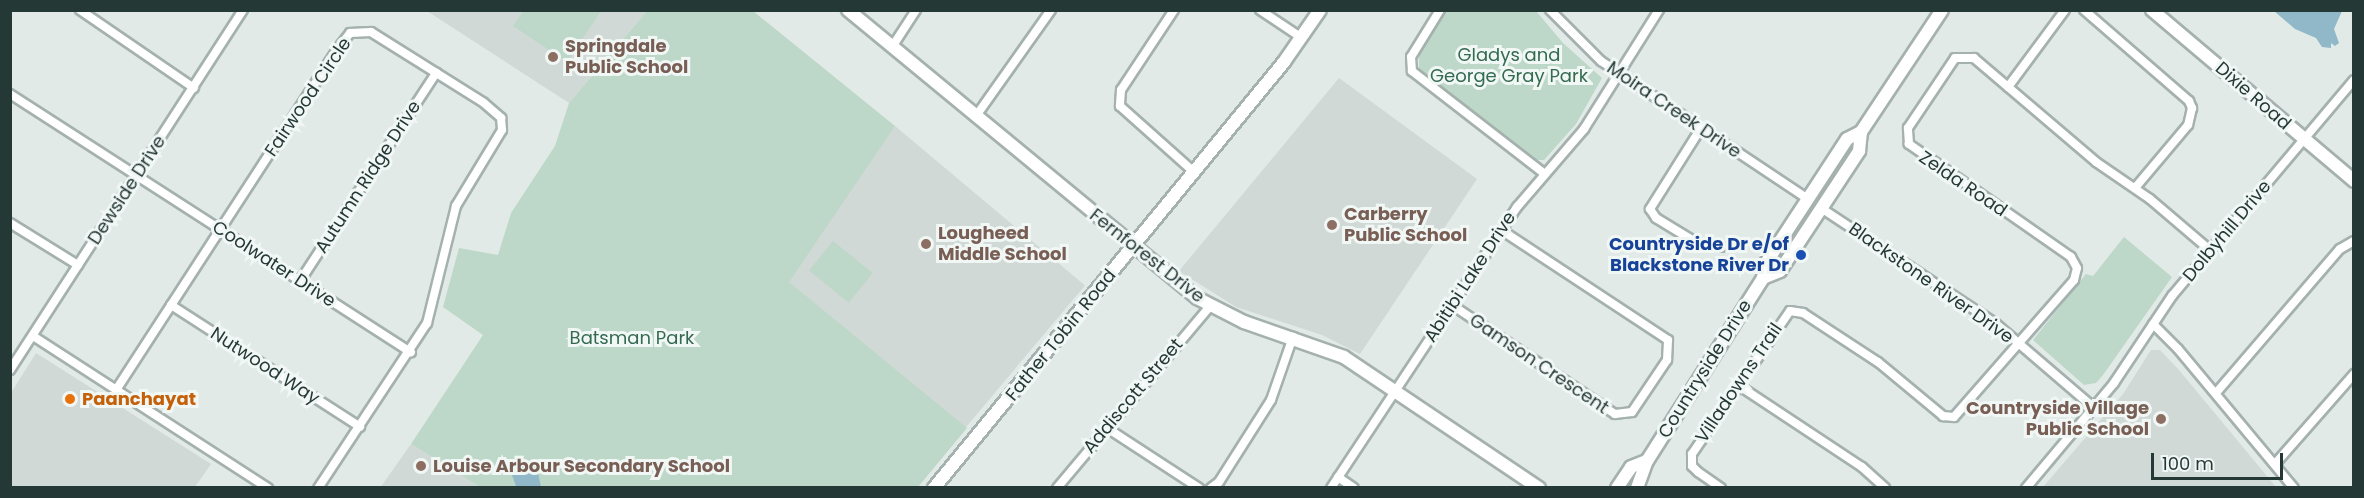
<!DOCTYPE html>
<html>
<head>
<meta charset="utf-8">
<style>
	body { margin:0 }
	#map { position:relative; width:2364px; height:498px; overflow:hidden; background:#e1eae7; font-family:Poppins,sans-serif }
	div>[style] { position:absolute }
	.built>* { inset:0; background:#d0d9d6; transform-origin:0 0 }
	.green>* { inset:0; background:#bdd8c8; transform-origin:0 0 }
	.water>* { inset:0; background:#90b8c8 }
	.roads { filter:drop-shadow(2px 0 #a5b1ae) drop-shadow(-2px 0 #a5b1ae) drop-shadow(0 2px #a5b1ae) drop-shadow(0 -2px #a5b1ae) }
	.street>* { height:8px; margin:-4px; padding:0 4px; transform-origin:4px; border-radius:4px; background:#fff }
	.secondary>* { height:12px; margin:-6px; padding:0 6px; transform-origin:6px; border-radius:6px; background:#fff }
	.dots>* { width:16px; height:16px; translate:-50% -50%; box-sizing:border-box; border:3px solid #f1f7f5; border-radius:50% }
	span { translate:-50% -50%; white-space:nowrap; text-align:center; line-height:1.15; -webkit-text-stroke:6px #f1f7f5; paint-order:stroke }
	.education-label { font-size:18px; color:#785e54; font-weight:700 }
	.left { translate:0 -50%; text-align:left }
	.right { translate:-100% -50%; text-align:right }
	.park-label { font-size:18px; color:#336a50 }
	.street-label { font-size:18px; color:#243836 }
	.transit-label { font-size:18px; color:#164399; font-weight:700 }
	.food-label { font-size:18px; color:#c56008; font-weight:700 }
	.frame { position:absolute; inset:0; border:12px solid #243836; pointer-events:none }
	.scale { position:absolute; left:2151px; top:453px; width:132px; height:27px; box-sizing:border-box; border:3px solid #243836; border-top:0; padding-left:8px; font-size:18px; line-height:21px; white-space:nowrap; color:#243836; -webkit-text-stroke:4px #f1f7f5; paint-order:stroke }
</style>
</head>
<body>
<div id="map">
	<div class="built">
		<div style="clip-path:polygon(427px 11px,647px 11px,569px 103px)"></div>
		<div style="clip-path:polygon(1339px 78px,1477px 179px,1360px 354px,1322px 335px,1236px 307px,1179px 271px)"></div>
		<div style="left:895px;top:126px;width:248px;height:189px;rotate:40deg"></div>
		<div style="clip-path:polygon(2151px 350px,2160px 350px,2179px 370px,2276px 487px,2043px 487px,2123px 394px)"></div>
		<div style="clip-path:polygon(36px 353px,211px 464px,195px 487px,11px 487px,11px 393px)"></div>
		<div style="clip-path:polygon(411px 444px,480px 487px,380px 488px)"></div>
	</div>
	<div class="green">
		<div style="clip-path:polygon(524px 10px,601px 10px,601px 11px,567px 62px,513px 26px)"></div>
		<div style="clip-path:polygon(1447px 10px,1536px 11px,1563px 43px,1602px 78px,1576px 124px,1544px 160px,1537px 160px,1419px 69px,1419px 54px)"></div>
		<div style="clip-path:polygon(647px 11px,753px 11px,895px 126px,789px 282px,967px 428px,918px 487px,480px 487px,411px 444px,483px 335px,443px 307px,459px 248px,498px 255px,511px 213px,555px 146px,569px 103px)"></div>
		<div style="clip-path:polygon(2124px 237px,2172px 277px,2103px 375px,2096px 383px,2084px 385px,2033px 340px,2086px 274px,2093px 276px)"></div>
		<div style="left:833px;top:241px;width:51px;height:38px;rotate:39deg"></div>
	</div>
	<div class="water">
		<div style="clip-path:polygon(2274px 11px,2342px 11px,2334px 29px,2339px 43px,2335px 46px,2331px 43px,2331px 48px,2322px 47px,2316px 38px,2295px 29px)"></div>
		<div style="clip-path:polygon(518px 462px,537px 468px,541px 487px,516px 486px,509px 467px)"></div>
	</div>
	<div class="roads">
		<div class="street">
			<div style="left:80px;top:10px;width:138px;rotate:34.4deg"></div>
			<div style="left:1174px;top:10px;width:96px;rotate:123.5deg"></div>
			<div style="left:1121px;top:90px;width:16px;rotate:94deg"></div>
			<div style="left:1120px;top:106px;width:98px;rotate:41.7deg"></div>
			<div style="left:1260px;top:10px;width:50px;rotate:33.7deg"></div>
			<div style="left:1440px;top:10px;width:55px;rotate:121.7deg"></div>
			<div style="left:1411px;top:57px;width:14px;rotate:86deg"></div>
			<div style="left:1412px;top:71px;width:168px;rotate:37.8deg"></div>
			<div style="left:1550px;top:10px;width:72px;rotate:45deg"></div>
			<div style="left:1601px;top:61px;width:249px;rotate:33.7deg"></div>
			<div style="left:2084px;top:10px;width:139px;rotate:40.9deg"></div>
			<div style="left:2189px;top:101px;width:8px;rotate:67deg"></div>
			<div style="left:2192px;top:108px;width:17px;rotate:103deg"></div>
			<div style="left:2188px;top:125px;width:82px;rotate:130.1deg"></div>
			<div style="left:892px;top:47px;width:44px;rotate:-57deg"></div>
			<div style="left:2008px;top:87px;width:96px;rotate:-53.5deg"></div>
			<div style="left:10px;top:94px;width:477px;rotate:32.8deg"></div>
			<div style="left:976px;top:116px;width:130px;rotate:-54.7deg"></div>
			<div style="left:1701px;top:128px;width:96px;rotate:122.2deg"></div>
			<div style="left:1650px;top:209px;width:11px;rotate:56deg"></div>
			<div style="left:1656px;top:218px;width:48px;rotate:31.4deg"></div>
			<div style="left:1697px;top:243px;width:25px;rotate:9deg"></div>
			<div style="left:1821px;top:208px;width:209px;rotate:33.5deg"></div>
			<div style="left:1995px;top:323px;width:130px;rotate:40.6deg"></div>
			<div style="left:10px;top:223px;width:80px;rotate:31.7deg"></div>
			<div style="left:300px;top:281px;width:249px;rotate:-56.8deg"></div>
			<div style="left:171px;top:305px;width:225px;rotate:32.8deg"></div>
			<div style="left:1452px;top:305px;width:196px;rotate:33.8deg"></div>
			<div style="left:1615px;top:414px;width:17px;rotate:-7deg"></div>
			<div style="left:1632px;top:412px;width:63px;rotate:-56.1deg"></div>
			<div style="left:1667px;top:360px;width:20px;rotate:-87deg"></div>
			<div style="left:1668px;top:340px;width:200px;rotate:-146.6deg"></div>
			<div style="left:2153px;top:324px;width:35px;rotate:45deg"></div>
			<div style="left:2178px;top:349px;width:181px;rotate:50.2deg"></div>
			<div style="left:33px;top:336px;width:280px;rotate:32.9deg"></div>
			<div style="left:10px;top:370px;width:429px;rotate:-57.1deg"></div>
			<div style="left:1738px;top:385px;width:149px;rotate:33.5deg"></div>
			<div style="left:1862px;top:467px;width:31px;rotate:42deg"></div>
			<div style="left:116px;top:390px;width:404px;rotate:-57deg"></div>
			<div style="left:336px;top:51px;width:23px;rotate:-52deg"></div>
			<div style="left:350px;top:33px;width:21px;rotate:-3deg"></div>
			<div style="left:371px;top:32px;width:133px;rotate:32.1deg"></div>
			<div style="left:484px;top:103px;width:23px;rotate:41deg"></div>
			<div style="left:501px;top:118px;width:12px;rotate:85deg"></div>
			<div style="left:502px;top:130px;width:89px;rotate:121.2deg"></div>
			<div style="left:456px;top:206px;width:121px;rotate:103.9deg"></div>
			<div style="left:427px;top:323px;width:198px;rotate:123.4deg"></div>
			<div style="left:2216px;top:393px;width:190px;rotate:-49.3deg"></div>
			<div style="left:2340px;top:249px;width:16px;rotate:-30deg"></div>
			<div style="left:1107px;top:428px;width:110px;rotate:33.1deg"></div>
			<div style="left:2275px;top:464px;width:120px;rotate:-48.7deg"></div>
			<div style="left:1338px;top:477px;width:19px;rotate:35deg"></div>
			<div style="left:1057px;top:488px;width:238px;rotate:-49.9deg"></div>
			<div style="left:1211px;top:488px;width:10px;rotate:-37deg"></div>
			<div style="left:1219px;top:482px;width:97px;rotate:-57.6deg"></div>
			<div style="left:1271px;top:400px;width:67px;rotate:-70.8deg"></div>
			<div style="left:1331px;top:488px;width:337px;rotate:-56.5deg"></div>
			<div style="left:1517px;top:207px;width:103px;rotate:-49.3deg"></div>
			<div style="left:1584px;top:129px;width:141px;rotate:-57.8deg"></div>
			<div style="left:1721px;top:488px;width:28px;rotate:-145deg"></div>
			<div style="left:1698px;top:472px;width:8px;rotate:-135deg"></div>
			<div style="left:1692px;top:466px;width:12px;rotate:-90deg"></div>
			<div style="left:1692px;top:454px;width:173px;rotate:-55.6deg"></div>
			<div style="left:1790px;top:311px;width:13px;rotate:9deg"></div>
			<div style="left:1803px;top:313px;width:90px;rotate:33.2deg"></div>
			<div style="left:1878px;top:362px;width:85px;rotate:39.7deg"></div>
			<div style="left:1943px;top:416px;width:11px;rotate:5deg"></div>
			<div style="left:1954px;top:417px;width:182px;rotate:-48.8deg"></div>
			<div style="left:2074px;top:280px;width:12px;rotate:-76deg"></div>
			<div style="left:2077px;top:268px;width:13px;rotate:-119deg"></div>
			<div style="left:2071px;top:257px;width:198px;rotate:-145.1deg"></div>
			<div style="left:1909px;top:144px;width:16px;rotate:-94deg"></div>
			<div style="left:1908px;top:128px;width:84px;rotate:-56.1deg"></div>
			<div style="left:1955px;top:58px;width:19px"></div>
			<div style="left:1974px;top:58px;width:160px;rotate:40.4deg"></div>
			<div style="left:2096px;top:162px;width:65px;rotate:34.4deg"></div>
			<div style="left:2150px;top:199px;width:79px;rotate:40.4deg"></div>
			<div style="left:2026px;top:488px;width:137px;rotate:-50deg"></div>
			<div style="left:2114px;top:383px;width:105px;rotate:-56.3deg"></div>
			<div style="left:2172px;top:296px;width:282px;rotate:-49.9deg"></div>
		</div>
		<div class="secondary">
			<div style="left:848px;top:10px;width:452px;rotate:39.5deg"></div>
			<div style="left:1197px;top:298px;width:53px;rotate:27.1deg"></div>
			<div style="left:1244px;top:322px;width:106px;rotate:19.3deg"></div>
			<div style="left:1344px;top:357px;width:235px;rotate:33.9deg"></div>
			<div style="left:2152px;top:10px;width:265px;rotate:40.2deg"></div>
			<div style="left:1763px;top:278px;width:18px;rotate:-22deg"></div>
			<div style="left:1780px;top:271px;width:144px;rotate:-56.6deg"></div>
			<div style="left:1859px;top:151px;width:19px;rotate:-84deg"></div>
			<div style="left:934px;top:488px;width:551px;rotate:-50.59deg"></div>
			<div style="left:1284px;top:62px;width:63px;rotate:-55.3deg"></div>
			<div style="left:1617px;top:488px;width:25px;rotate:-56deg"></div>
			<div style="left:1631px;top:467px;width:17px;rotate:-21deg"></div>
			<div style="left:1637px;top:488px;width:29px;rotate:-70deg"></div>
			<div style="left:1647px;top:461px;width:217px;rotate:-57.6deg"></div>
			<div style="left:1763px;top:278px;width:15px;rotate:-79deg"></div>
			<div style="left:1766px;top:263px;width:148px;rotate:-56.8deg"></div>
			<div style="left:1847px;top:139px;width:16px;rotate:-27deg"></div>
			<div style="left:1861px;top:132px;width:146px;rotate:-56.4deg"></div>
		</div>
	</div>
	<div class="dots">
		<div style="left:553px;top:57px;background:#8d6e63"></div>
		<div style="left:1332px;top:225px;background:#8d6e63"></div>
		<div style="left:926px;top:244px;background:#8d6e63"></div>
		<div style="left:1801px;top:255px;background:#1a4fb4"></div>
		<div style="left:70px;top:399px;background:#e8710a"></div>
		<div style="left:2161px;top:419px;background:#8d6e63"></div>
		<div style="left:421px;top:466px;background:#8d6e63"></div>
	</div>
	<div class="education-label">
		<span class="left" style="left:565px;top:57px">Springdale<br>Public School</span>
		<span class="left" style="left:1344px;top:225px">Carberry<br>Public School</span>
		<span class="left" style="left:938px;top:244px">Lougheed<br>Middle School</span>
		<span class="right" style="left:2149px;top:419px">Countryside Village<br>Public School</span>
		<span class="left" style="left:433px;top:466px">Louise Arbour Secondary School</span>
	</div>
	<div class="park-label">
		<span style="left:1509px;top:66px">Gladys and<br>George Gray Park</span>
		<span style="left:632px;top:338px">Batsman Park</span>
	</div>
	<div class="street-label">
		<span style="left:2253px;top:96px;rotate:41deg">Dixie Road</span>
		<span style="left:308px;top:97px;rotate:-56deg">Fairwood Circle</span>
		<span style="left:1674px;top:110px;rotate:34deg">Moira Creek Drive</span>
		<span style="left:368px;top:177px;rotate:-57deg">Autumn Ridge Drive</span>
		<span style="left:1963px;top:184px;rotate:34deg">Zelda Road</span>
		<span style="left:127px;top:190px;rotate:-57deg">Dewside Drive</span>
		<span style="left:2227px;top:231px;rotate:-50deg">Dolbyhill Drive</span>
		<span style="left:1147px;top:256px;rotate:38deg">Fernforest Drive</span>
		<span style="left:274px;top:264px;rotate:33deg">Coolwater Drive</span>
		<span style="left:1470px;top:277px;rotate:-57deg">Abitibi Lake Drive</span>
		<span style="left:1931px;top:283px;rotate:35deg">Blackstone River Drive</span>
		<span style="left:1061px;top:335px;rotate:-51deg">Father Tobin Road</span>
		<span style="left:1539px;top:364px;rotate:34deg">Gamson Crescent</span>
		<span style="left:265px;top:366px;rotate:33deg">Nutwood Way</span>
		<span style="left:1705px;top:369px;rotate:-58deg">Countryside Drive</span>
		<span style="left:1739px;top:383px;rotate:-56deg">Villadowns Trail</span>
		<span style="left:1133px;top:396px;rotate:-50deg">Addiscott Street</span>
	</div>
	<div class="transit-label">
		<span class="right" style="left:1789px;top:255px">Countryside Dr e/of<br>Blackstone River Dr</span>
	</div>
	<div class="food-label">
		<span class="left" style="left:82px;top:399px">Paanchayat</span>
	</div>
	<div class="frame"></div>
	<div class="scale">100 m</div>
</div>
</body>
</html>
